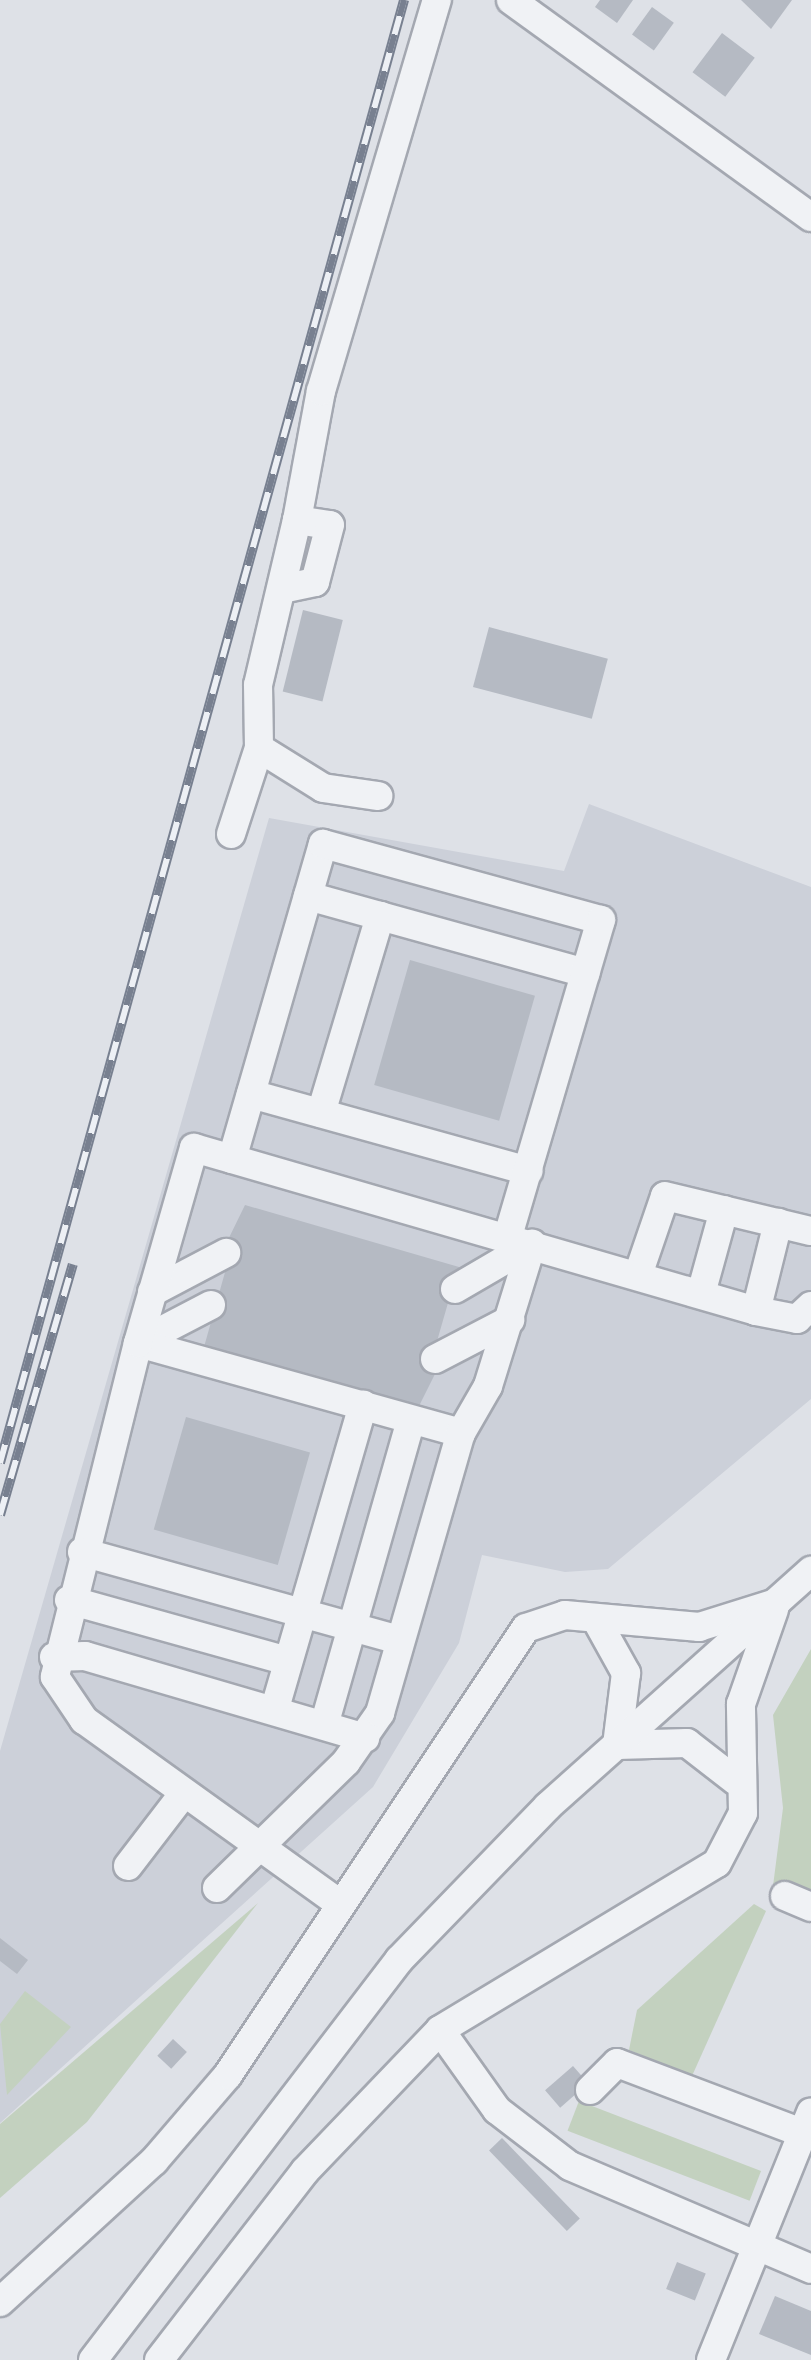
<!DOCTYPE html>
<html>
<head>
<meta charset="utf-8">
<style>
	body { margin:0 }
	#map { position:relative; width:811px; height:2360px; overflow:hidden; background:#dee1e7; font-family:Roboto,sans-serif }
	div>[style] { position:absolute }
	.built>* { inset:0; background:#ccd0d9 }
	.green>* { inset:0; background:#c3d1bf; transform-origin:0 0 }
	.building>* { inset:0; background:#b5bac3; transform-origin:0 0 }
	.roads { filter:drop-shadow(2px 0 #a4a8b1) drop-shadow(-2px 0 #a4a8b1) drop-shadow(0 2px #a4a8b1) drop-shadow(0 -2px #a4a8b1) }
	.minor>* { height:28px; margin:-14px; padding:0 14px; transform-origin:14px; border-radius:14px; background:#f0f2f5 }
	.rail>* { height:10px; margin-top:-5px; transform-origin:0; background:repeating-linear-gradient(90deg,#edf0f5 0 19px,#788090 0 38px); box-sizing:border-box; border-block:2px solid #788090 }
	span { translate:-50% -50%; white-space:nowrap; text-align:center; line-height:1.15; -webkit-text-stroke:10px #edf0f5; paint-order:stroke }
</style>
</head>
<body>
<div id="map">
	<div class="built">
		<div style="clip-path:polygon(589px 804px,811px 887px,811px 1399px,608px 1569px,565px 1572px,482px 1555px,459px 1643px,373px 1787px,0 2123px,0 1751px,269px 818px,564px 871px)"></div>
	</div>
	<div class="green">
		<div style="clip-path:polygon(811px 1649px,811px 1900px,773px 1886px,783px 1808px,773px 1715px)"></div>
		<div style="clip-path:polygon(258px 1903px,87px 2122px,0 2198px,0 2124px)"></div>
		<div style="clip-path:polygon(754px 1904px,766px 1911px,692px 2076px,629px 2050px,637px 2010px)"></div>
		<div style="clip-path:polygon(25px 1991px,71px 2027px,7px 2095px,0 2024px)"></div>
		<div style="left:579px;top:2101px;width:195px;height:32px;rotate:21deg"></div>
	</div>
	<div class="building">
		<div style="clip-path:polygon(600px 0,633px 0,617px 23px,595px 7px)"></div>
		<div style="clip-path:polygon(741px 0,792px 0,771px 29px)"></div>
		<div style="left:652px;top:7px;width:27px;height:34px;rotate:36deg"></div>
		<div style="left:722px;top:33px;width:41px;height:49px;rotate:37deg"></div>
		<div style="left:303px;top:610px;width:41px;height:84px;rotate:14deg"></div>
		<div style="left:489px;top:627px;width:123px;height:62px;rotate:15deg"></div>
		<div style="left:410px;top:960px;width:130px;height:130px;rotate:16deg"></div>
		<div style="clip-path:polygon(245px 1205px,459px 1267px,459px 1297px,448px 1303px,433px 1355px,439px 1366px,418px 1408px,204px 1347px,229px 1258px,224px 1248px)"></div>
		<div style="left:186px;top:1417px;width:129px;height:117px;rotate:16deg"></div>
		<div style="clip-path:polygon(0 1938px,28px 1960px,17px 1974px,0 1961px)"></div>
		<div style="left:173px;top:2039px;width:19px;height:23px;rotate:43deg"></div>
		<div style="left:573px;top:2066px;width:23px;height:37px;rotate:49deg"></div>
		<div style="left:502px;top:2138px;width:112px;height:18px;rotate:46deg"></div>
		<div style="left:677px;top:2262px;width:31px;height:29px;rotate:22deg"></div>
		<div style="clip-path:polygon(775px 2296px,811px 2311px,811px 2355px,759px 2334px)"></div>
	</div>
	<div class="roads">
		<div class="minor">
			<div style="left:511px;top:0;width:370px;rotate:35.9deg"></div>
			<div style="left:297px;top:520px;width:131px;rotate:-79.5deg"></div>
			<div style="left:321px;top:391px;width:408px;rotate:-73.5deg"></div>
			<div style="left:259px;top:748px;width:75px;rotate:32deg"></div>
			<div style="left:323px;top:788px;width:56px;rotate:8.3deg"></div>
			<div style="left:231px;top:834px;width:90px;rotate:-72deg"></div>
			<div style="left:259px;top:748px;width:63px;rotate:-90.9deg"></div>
			<div style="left:258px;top:685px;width:170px;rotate:-76.7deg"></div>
			<div style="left:297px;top:520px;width:33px;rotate:9deg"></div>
			<div style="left:330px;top:525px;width:59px;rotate:104.7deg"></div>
			<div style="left:315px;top:582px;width:34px;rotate:168deg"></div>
			<div style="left:308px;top:896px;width:288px;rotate:15.5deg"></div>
			<div style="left:251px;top:1094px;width:288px;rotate:15.5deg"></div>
			<div style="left:321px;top:1113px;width:206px;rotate:-73.3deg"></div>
			<div style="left:232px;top:1159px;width:328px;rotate:-73.9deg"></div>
			<div style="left:323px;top:844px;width:288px;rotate:15.3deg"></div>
			<div style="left:601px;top:920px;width:330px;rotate:106.4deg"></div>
			<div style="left:638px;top:1275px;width:83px;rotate:-71.1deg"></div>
			<div style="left:665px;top:1196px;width:150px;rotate:13.5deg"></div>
			<div style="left:455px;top:1289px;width:89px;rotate:-30.3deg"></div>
			<div style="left:702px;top:1290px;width:83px;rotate:-74.6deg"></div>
			<div style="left:152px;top:1292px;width:84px;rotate:-27.8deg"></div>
			<div style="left:211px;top:1305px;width:82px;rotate:152.5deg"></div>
			<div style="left:138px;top:1343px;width:344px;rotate:104deg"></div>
			<div style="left:55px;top:1677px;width:52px;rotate:56deg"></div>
			<div style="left:84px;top:1720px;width:315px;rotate:35.7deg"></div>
			<div style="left:756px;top:1311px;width:91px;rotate:-76deg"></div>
			<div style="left:435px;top:1359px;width:85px;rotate:-27.5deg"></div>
			<div style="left:461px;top:1433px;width:335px;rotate:-164.4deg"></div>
			<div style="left:138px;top:1343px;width:203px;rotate:-74deg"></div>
			<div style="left:194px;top:1148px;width:585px;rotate:16.17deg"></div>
			<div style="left:756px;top:1311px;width:42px;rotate:11deg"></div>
			<div style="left:797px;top:1319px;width:19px;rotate:-43deg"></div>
			<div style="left:82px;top:1552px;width:330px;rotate:15.5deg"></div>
			<div style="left:69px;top:1600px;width:227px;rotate:15.6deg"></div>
			<div style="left:597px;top:1621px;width:60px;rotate:60.9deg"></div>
			<div style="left:626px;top:1673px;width:73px;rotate:97.1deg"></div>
			<div style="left:54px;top:1657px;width:31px;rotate:-2deg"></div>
			<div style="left:85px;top:1656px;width:292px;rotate:16.3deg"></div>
			<div style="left:275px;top:1708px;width:316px;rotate:-73.8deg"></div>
			<div style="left:325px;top:1722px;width:314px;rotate:-74.1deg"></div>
			<div style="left:617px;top:1745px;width:70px;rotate:-1.6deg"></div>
			<div style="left:687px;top:1743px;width:62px;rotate:37.8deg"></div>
			<div style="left:128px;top:1866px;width:92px;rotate:-52.5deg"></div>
			<div style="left:217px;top:1888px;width:180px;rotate:-44.3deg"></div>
			<div style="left:346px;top:1762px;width:60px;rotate:-55.2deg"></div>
			<div style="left:380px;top:1713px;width:291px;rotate:-73.9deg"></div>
			<div style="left:461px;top:1433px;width:54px;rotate:-60.1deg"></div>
			<div style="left:488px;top:1386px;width:149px;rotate:-72.8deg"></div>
			<div style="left:785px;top:1896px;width:28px;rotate:23deg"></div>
			<div style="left:440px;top:2030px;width:98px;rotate:54.5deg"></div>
			<div style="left:497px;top:2110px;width:92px;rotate:37.5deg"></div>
			<div style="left:570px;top:2166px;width:262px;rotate:23.1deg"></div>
			<div style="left:590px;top:2090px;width:38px;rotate:-45deg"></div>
			<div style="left:617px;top:2063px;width:198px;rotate:20.7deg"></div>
			<div style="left:0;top:2302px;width:209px;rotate:-42.5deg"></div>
			<div style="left:154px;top:2161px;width:113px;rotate:-49.3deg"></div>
			<div style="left:228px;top:2075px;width:537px;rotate:-56.31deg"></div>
			<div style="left:526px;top:1628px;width:41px;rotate:-18.4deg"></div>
			<div style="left:565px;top:1615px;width:135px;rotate:5.1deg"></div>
			<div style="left:699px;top:1627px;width:81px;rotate:-17.3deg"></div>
			<div style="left:93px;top:2360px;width:504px;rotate:-52.58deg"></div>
			<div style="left:399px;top:1960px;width:214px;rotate:-45.9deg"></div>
			<div style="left:548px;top:1806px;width:353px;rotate:-41.8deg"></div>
			<div style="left:159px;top:2360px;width:239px;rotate:-52.3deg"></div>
			<div style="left:305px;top:2171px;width:195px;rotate:-46.2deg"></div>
			<div style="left:440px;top:2030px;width:323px;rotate:-31.1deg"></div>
			<div style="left:717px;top:1863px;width:56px;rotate:-62.5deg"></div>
			<div style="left:743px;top:1813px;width:109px;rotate:-91.1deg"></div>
			<div style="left:741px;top:1704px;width:100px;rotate:-70.7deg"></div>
			<div style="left:711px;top:2360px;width:267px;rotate:-68deg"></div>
		</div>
	</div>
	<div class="rail">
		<div style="left:0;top:1463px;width:1518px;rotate:-74.56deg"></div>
		<div style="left:0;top:1515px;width:261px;rotate:-73.8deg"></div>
	</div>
</div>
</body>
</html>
